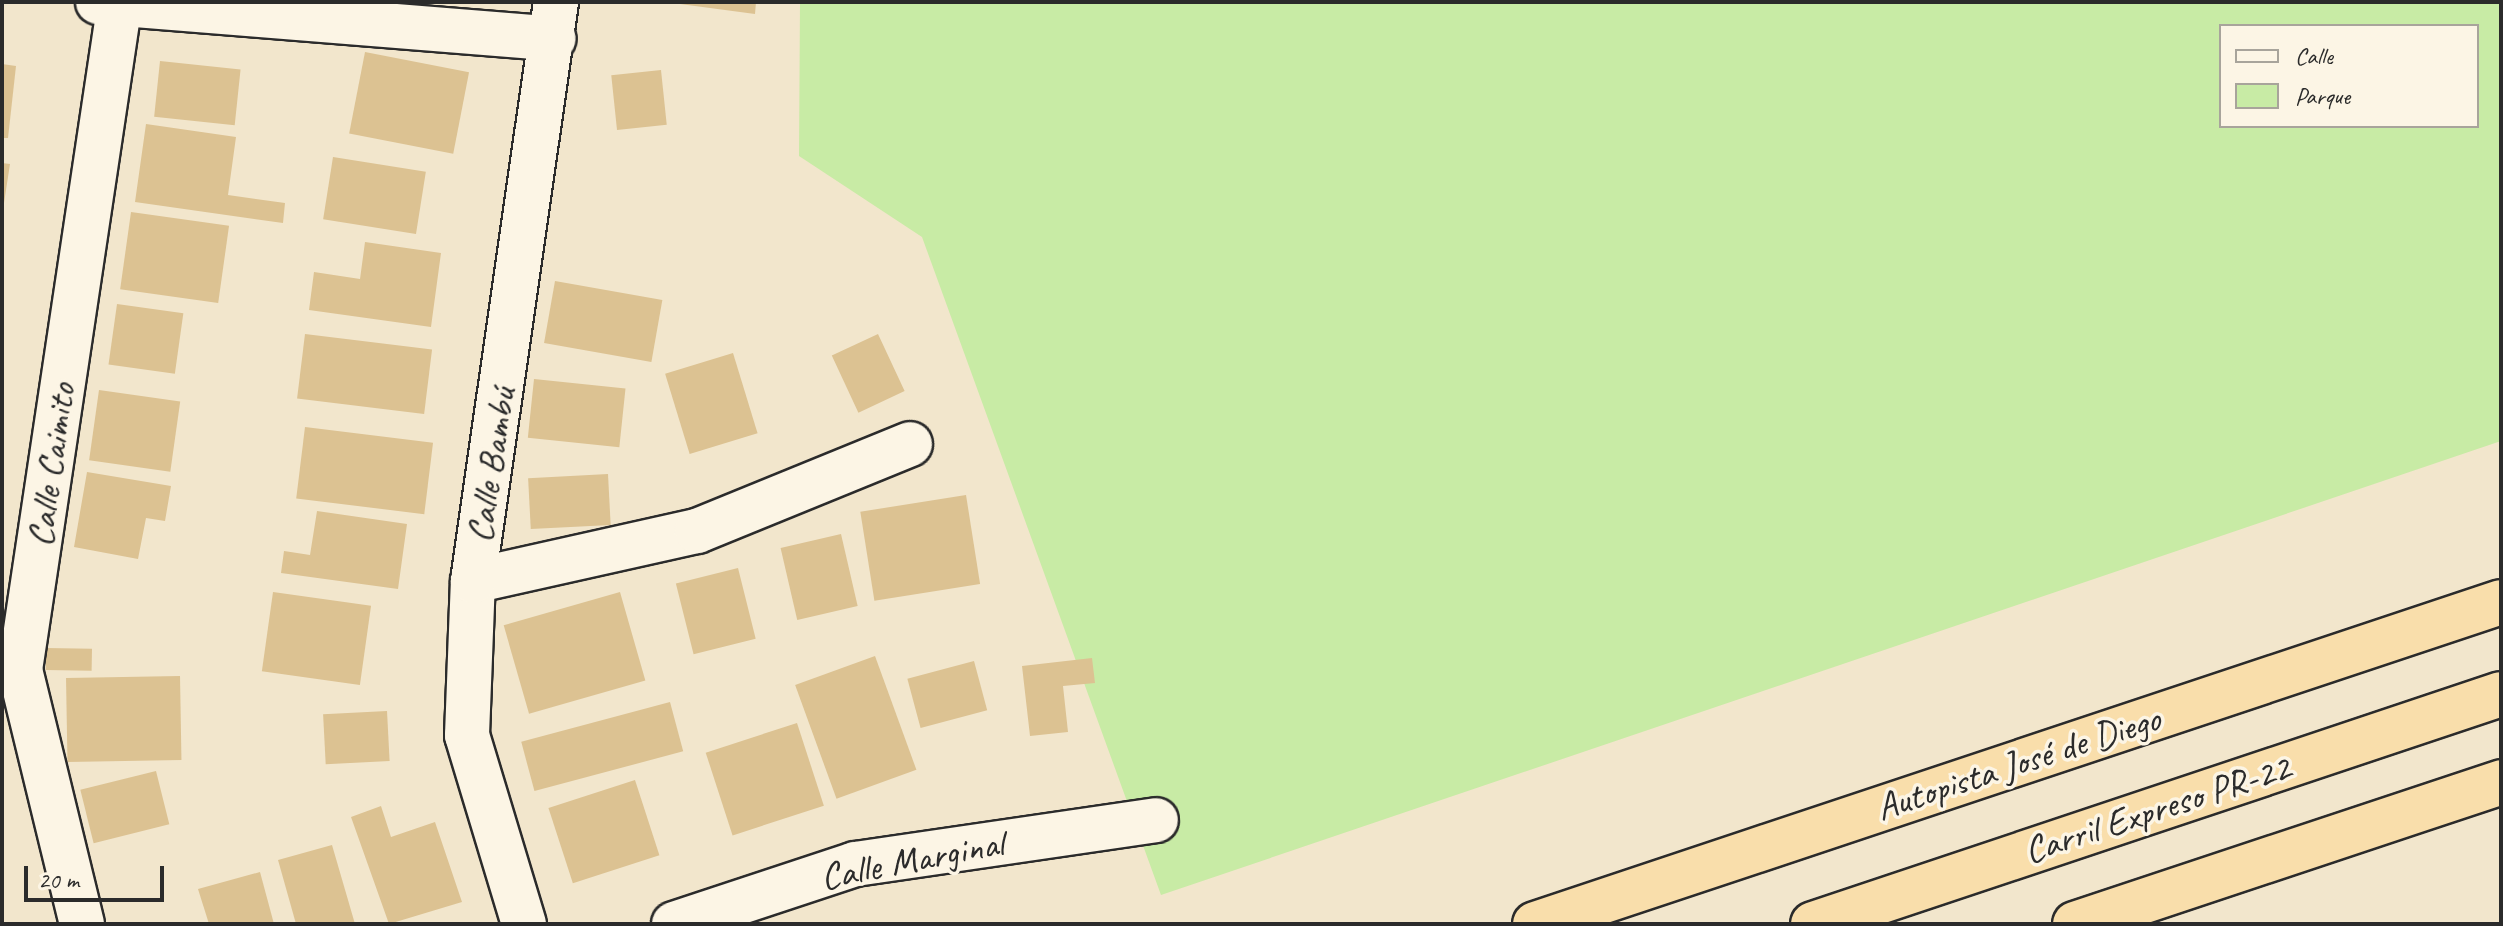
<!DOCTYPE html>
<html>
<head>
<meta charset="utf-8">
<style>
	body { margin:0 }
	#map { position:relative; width:2503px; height:926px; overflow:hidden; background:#f2e6cc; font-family:Caveat,sans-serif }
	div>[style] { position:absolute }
	.green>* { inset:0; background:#c8eba5 }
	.building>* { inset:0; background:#dcc292; transform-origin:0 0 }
	.roads { filter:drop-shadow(2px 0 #2b2b2b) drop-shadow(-2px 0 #2b2b2b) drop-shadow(0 2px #2b2b2b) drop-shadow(0 -2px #2b2b2b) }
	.minor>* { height:44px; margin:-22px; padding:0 22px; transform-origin:22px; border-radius:22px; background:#fcf5e5 }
	.highway>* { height:44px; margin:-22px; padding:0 22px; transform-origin:22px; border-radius:22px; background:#f9deab }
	span { translate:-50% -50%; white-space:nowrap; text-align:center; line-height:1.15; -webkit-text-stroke:7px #fcf5e5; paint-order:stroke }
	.street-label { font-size:38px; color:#2b2b2b }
	.frame { position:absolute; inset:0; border:4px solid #2b2b2b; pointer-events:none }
	.legend { position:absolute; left:2219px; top:24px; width:260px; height:104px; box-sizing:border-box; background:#fcf5e5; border:2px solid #a8a49b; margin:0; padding:10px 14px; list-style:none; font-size:24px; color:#2b2b2b }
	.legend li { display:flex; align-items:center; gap:16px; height:40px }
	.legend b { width:40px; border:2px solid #a8a49b }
	.scale { position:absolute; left:24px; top:866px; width:140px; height:36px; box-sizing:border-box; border:4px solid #2b2b2b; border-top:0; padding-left:10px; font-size:24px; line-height:28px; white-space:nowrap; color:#2b2b2b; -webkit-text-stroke:6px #fcf5e5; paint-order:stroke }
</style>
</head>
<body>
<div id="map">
	<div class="green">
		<div style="clip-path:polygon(evenodd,800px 2px,2501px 2px,2501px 441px,1161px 895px,922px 237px,799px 156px,800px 2px,2221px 26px,2477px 26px,2477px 126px,2221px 126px,2221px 26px)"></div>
	</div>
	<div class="building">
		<div style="clip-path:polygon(665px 2px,756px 2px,755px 14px)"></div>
		<div style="left:365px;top:52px;width:106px;height:83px;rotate:11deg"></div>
		<div style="left:160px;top:61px;width:81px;height:56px;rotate:6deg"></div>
		<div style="clip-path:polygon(2px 64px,16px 66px,8px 138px,2px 138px)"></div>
		<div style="left:661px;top:70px;width:55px;height:50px;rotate:84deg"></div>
		<div style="clip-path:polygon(146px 124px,236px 137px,228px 195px,285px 203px,283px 223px,135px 202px)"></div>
		<div style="left:333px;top:157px;width:94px;height:63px;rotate:9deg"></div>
		<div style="clip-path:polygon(2px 163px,10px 164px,4px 203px,2px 203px)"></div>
		<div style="left:131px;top:212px;width:99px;height:78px;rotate:8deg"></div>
		<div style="clip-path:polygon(365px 242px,441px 253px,431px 327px,309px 310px,314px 272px,360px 279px)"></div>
		<div style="left:555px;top:281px;width:109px;height:63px;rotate:10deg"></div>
		<div style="left:117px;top:304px;width:67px;height:61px;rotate:8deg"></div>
		<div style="left:305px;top:334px;width:128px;height:65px;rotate:7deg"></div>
		<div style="left:878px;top:334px;width:63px;height:51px;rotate:65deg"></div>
		<div style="left:733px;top:353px;width:84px;height:71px;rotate:73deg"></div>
		<div style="left:534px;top:379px;width:92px;height:59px;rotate:6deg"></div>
		<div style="left:99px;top:390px;width:82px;height:71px;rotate:8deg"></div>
		<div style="left:305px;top:427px;width:129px;height:72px;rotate:7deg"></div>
		<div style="clip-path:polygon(87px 472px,171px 486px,165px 521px,146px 518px,138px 559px,74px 547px)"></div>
		<div style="left:608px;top:474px;width:51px;height:80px;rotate:87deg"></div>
		<div style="left:966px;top:495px;width:90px;height:107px;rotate:81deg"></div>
		<div style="clip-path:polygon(317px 511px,407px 524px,398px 589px,281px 573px,284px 551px,310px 555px)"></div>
		<div style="left:841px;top:534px;width:74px;height:62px;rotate:77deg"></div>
		<div style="left:738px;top:568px;width:73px;height:64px;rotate:76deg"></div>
		<div style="left:273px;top:592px;width:99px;height:80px;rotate:8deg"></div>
		<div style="left:620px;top:592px;width:92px;height:121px;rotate:74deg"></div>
		<div style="left:46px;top:648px;width:46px;height:22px;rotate:1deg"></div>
		<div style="left:875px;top:656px;width:121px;height:85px;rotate:70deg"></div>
		<div style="clip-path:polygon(1092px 658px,1095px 683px,1063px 686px,1068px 732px,1030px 736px,1022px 666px)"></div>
		<div style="left:974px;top:661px;width:51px;height:69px;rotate:75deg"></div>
		<div style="left:180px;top:676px;width:84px;height:114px;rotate:89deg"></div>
		<div style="left:670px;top:702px;width:51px;height:154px;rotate:75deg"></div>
		<div style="left:387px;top:711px;width:50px;height:64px;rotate:87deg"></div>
		<div style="left:797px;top:723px;width:87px;height:96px;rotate:72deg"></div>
		<div style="left:156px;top:771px;width:55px;height:78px;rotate:76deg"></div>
		<div style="left:635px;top:780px;width:79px;height:91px;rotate:72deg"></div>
		<div style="clip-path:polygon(381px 806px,391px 837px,435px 822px,462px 902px,389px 924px,351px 817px)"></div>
		<div style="clip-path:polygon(332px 845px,355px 924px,296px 924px,278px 860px)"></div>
		<div style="clip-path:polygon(260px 872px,274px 924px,209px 924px,198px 889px)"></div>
	</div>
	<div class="roads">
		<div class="minor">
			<div style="left:98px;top:2px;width:457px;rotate:4.6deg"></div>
			<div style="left:473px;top:581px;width:230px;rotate:-12.6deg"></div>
			<div style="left:697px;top:531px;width:230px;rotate:-22.2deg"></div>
			<div style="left:82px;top:924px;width:261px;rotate:-103.7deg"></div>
			<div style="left:20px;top:670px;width:675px;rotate:-81.49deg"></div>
			<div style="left:524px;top:924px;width:197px;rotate:-106.8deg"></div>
			<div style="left:467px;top:735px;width:154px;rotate:-87.8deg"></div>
			<div style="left:473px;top:581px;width:585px;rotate:-81.84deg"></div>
			<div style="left:674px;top:924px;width:191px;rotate:-18.3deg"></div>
			<div style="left:855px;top:864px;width:304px;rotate:-8.3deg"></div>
		</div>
		<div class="highway">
			<div style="left:1535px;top:924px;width:1018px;rotate:-18.43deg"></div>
			<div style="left:1813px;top:924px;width:725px;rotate:-18.48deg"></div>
			<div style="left:2075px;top:924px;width:449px;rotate:-18.4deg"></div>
		</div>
	</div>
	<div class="street-label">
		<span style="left:51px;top:465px;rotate:-82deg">Calle Caimito</span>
		<span style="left:491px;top:465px;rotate:-81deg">Calle Bambú</span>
		<span style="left:2018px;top:763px;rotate:-18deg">Autopista José de Diego</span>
		<span style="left:2157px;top:809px;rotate:-18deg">Carril Expreso PR-22</span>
		<span style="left:912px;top:860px;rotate:-11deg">Calle Marginal</span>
	</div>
	<div class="frame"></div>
	<ul class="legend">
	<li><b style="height:10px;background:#fcf5e5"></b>Calle</li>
	<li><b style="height:22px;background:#c8eba5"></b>Parque</li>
	</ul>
	<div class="scale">20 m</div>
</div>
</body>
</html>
